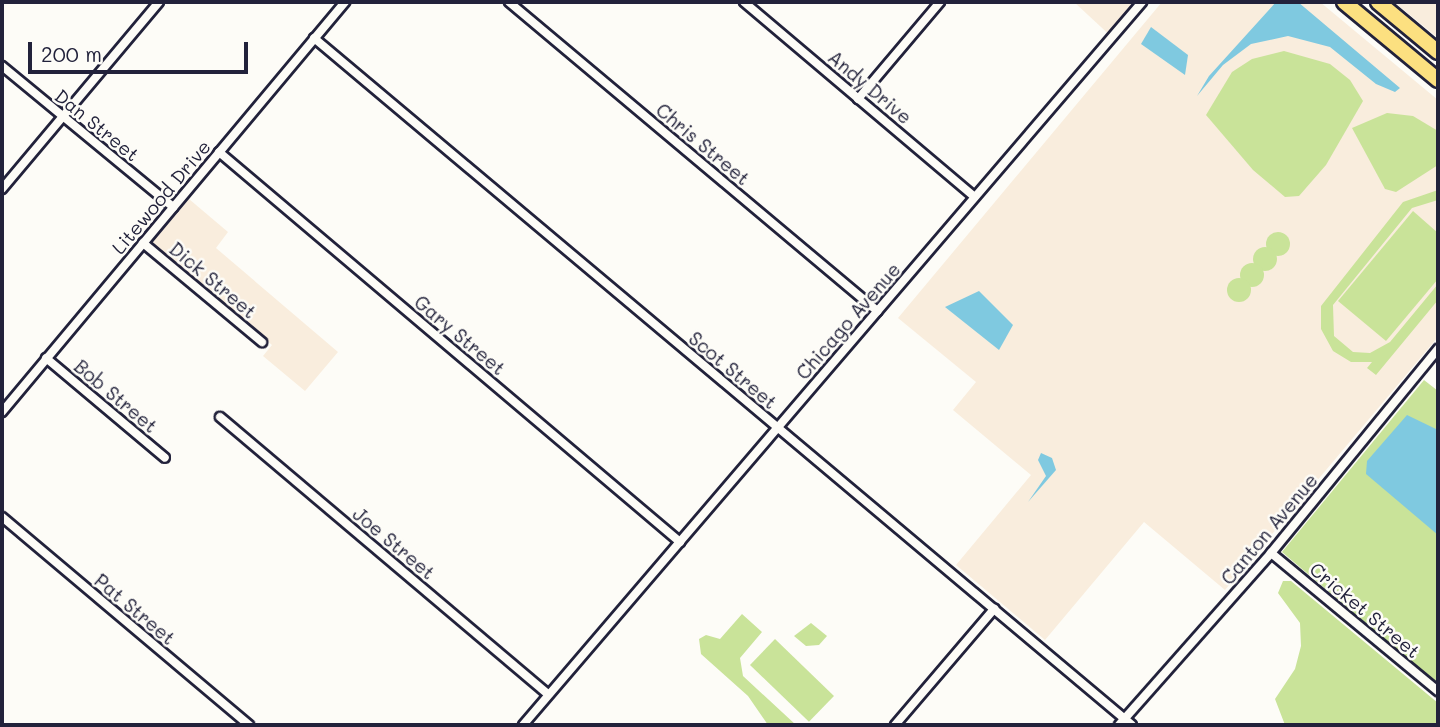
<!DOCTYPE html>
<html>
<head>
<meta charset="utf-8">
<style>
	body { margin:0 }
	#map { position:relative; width:1440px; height:727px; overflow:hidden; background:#fdfcf7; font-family:Mali,sans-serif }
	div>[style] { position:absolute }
	.built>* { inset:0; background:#f9eddd }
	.green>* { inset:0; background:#c9e399; transform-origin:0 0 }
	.round { border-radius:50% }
	.water>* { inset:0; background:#7fc9e0 }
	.roads { filter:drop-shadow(2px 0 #22223b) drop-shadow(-2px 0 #22223b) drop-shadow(0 2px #22223b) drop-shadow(0 -2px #22223b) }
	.street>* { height:8px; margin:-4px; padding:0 4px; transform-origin:4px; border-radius:4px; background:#fdfcf7 }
	.primary>* { height:14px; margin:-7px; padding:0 7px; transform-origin:7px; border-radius:7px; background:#fce080 }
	span { translate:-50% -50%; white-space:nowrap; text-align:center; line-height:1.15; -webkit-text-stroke:5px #fdfcf7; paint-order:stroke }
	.street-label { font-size:19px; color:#22223b }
	.frame { position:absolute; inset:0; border:4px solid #22223b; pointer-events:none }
	.scale { position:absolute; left:28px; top:42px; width:220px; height:32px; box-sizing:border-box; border:4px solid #22223b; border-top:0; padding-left:9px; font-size:21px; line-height:24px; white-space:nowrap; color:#22223b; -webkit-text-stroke:5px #fdfcf7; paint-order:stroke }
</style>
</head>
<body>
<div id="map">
	<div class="built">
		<div style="clip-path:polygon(1074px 2px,1146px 2px,1115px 40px)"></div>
		<div style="clip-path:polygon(1162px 2px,1320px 2px,1438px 100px,1438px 337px,1225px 590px,1144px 522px,1045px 640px,956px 565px,1031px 475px,953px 410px,976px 382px,898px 318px)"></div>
		<div style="clip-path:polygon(1394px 2px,1438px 2px,1438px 38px)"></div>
		<div style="clip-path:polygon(189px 199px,228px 232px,216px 248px,338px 352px,305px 391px,263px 356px,272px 345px,152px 243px)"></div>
	</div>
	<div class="green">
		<div style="clip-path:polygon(1284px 51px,1330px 64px,1350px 80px,1363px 101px,1326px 165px,1299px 196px,1285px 197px,1253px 170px,1206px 115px,1232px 72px,1252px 59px)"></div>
		<div style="clip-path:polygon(1387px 113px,1413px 116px,1438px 131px,1438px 165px,1396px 192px,1385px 189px,1352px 128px)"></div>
		<div style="clip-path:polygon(1438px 190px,1438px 200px,1412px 208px,1333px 305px,1334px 336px,1353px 352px,1370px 353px,1390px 342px,1438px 284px,1438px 300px,1376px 375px,1367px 368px,1372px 362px,1351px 362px,1333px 351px,1321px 329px,1321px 306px,1403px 202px)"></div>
		<div style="clip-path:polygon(1413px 211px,1438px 233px,1438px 279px,1386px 341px,1338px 301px)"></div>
		<div class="round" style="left:1266px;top:232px;width:24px;height:24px"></div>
		<div class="round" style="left:1253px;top:247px;width:24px;height:24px"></div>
		<div class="round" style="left:1240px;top:263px;width:24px;height:24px"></div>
		<div class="round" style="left:1227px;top:278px;width:24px;height:24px"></div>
		<div style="clip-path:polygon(1424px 380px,1438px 391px,1438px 684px,1282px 552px)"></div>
		<div style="clip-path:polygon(1283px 581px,1291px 581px,1438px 703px,1438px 725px,1285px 725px,1275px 699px,1295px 669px,1301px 646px,1300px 623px,1278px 593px)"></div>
		<div style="clip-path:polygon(742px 614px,762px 632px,740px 658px,743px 676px,796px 725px,768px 725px,748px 696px,701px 654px,699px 639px,706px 635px,720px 639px)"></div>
		<div style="clip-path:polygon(811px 623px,827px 636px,819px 645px,806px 646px,794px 636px)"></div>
		<div style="left:775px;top:639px;width:82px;height:36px;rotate:44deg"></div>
	</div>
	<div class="water">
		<div style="clip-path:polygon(1276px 2px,1298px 2px,1400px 88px,1395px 92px,1376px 84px,1330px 47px,1288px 36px,1251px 44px,1223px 65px,1197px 96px,1209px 76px)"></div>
		<div style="clip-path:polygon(1151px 27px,1188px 55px,1185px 75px,1141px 44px)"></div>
		<div style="clip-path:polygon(979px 291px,1013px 325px,999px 350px,945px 307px)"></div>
		<div style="clip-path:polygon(1407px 415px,1438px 430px,1438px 535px,1366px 474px,1367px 461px)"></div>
		<div style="clip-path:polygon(1041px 453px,1052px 458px,1056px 470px,1028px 502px,1046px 476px,1038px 460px)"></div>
	</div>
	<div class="roads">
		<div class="street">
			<div style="left:509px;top:2px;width:481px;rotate:40deg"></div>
			<div style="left:744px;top:2px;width:302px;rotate:40.2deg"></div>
			<div style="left:314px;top:38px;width:1068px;rotate:40.03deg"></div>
			<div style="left:2px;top:66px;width:222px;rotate:39.5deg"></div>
			<div style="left:858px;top:99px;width:127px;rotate:-49.8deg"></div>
			<div style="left:219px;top:152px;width:604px;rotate:40.23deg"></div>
			<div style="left:2px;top:189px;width:244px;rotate:-50deg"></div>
			<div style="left:143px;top:243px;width:155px;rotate:39.8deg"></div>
			<div style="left:46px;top:358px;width:155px;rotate:40deg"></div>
			<div style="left:2px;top:412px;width:535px;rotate:-50.08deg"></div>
			<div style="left:220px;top:417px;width:428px;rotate:40.2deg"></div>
			<div style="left:2px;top:517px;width:323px;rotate:40.1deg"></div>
			<div style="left:1271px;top:553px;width:217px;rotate:39.6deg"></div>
			<div style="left:523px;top:725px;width:952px;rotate:-49.43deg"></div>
			<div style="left:895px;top:725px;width:153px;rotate:-49.5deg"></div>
			<div style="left:1119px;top:725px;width:230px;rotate:-48.5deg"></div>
			<div style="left:1271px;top:553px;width:264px;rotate:-50.7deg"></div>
		</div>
		<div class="primary">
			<div style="left:1344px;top:2px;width:122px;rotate:39.7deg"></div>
			<div style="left:1378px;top:2px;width:78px;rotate:39.8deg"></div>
		</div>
	</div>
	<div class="street-label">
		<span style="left:870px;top:87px;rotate:40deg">Andy Drive</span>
		<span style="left:97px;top:125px;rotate:39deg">Dan Street</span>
		<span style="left:703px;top:144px;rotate:40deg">Chris Street</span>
		<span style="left:161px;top:197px;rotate:-50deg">Litewood Drive</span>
		<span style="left:213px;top:280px;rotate:40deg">Dick Street</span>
		<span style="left:848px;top:321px;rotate:-49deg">Chicago Avenue</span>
		<span style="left:460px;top:335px;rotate:40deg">Gary Street</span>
		<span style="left:733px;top:370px;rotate:40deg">Scot Street</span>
		<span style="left:116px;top:396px;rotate:40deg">Bob Street</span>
		<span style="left:1269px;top:529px;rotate:-50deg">Canton Avenue</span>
		<span style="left:394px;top:543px;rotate:40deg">Joe Street</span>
		<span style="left:135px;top:609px;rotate:40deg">Pat Street</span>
		<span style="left:1365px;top:610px;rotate:40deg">Cricket Street</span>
	</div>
	<div class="frame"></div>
	<div class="scale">200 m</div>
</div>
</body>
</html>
